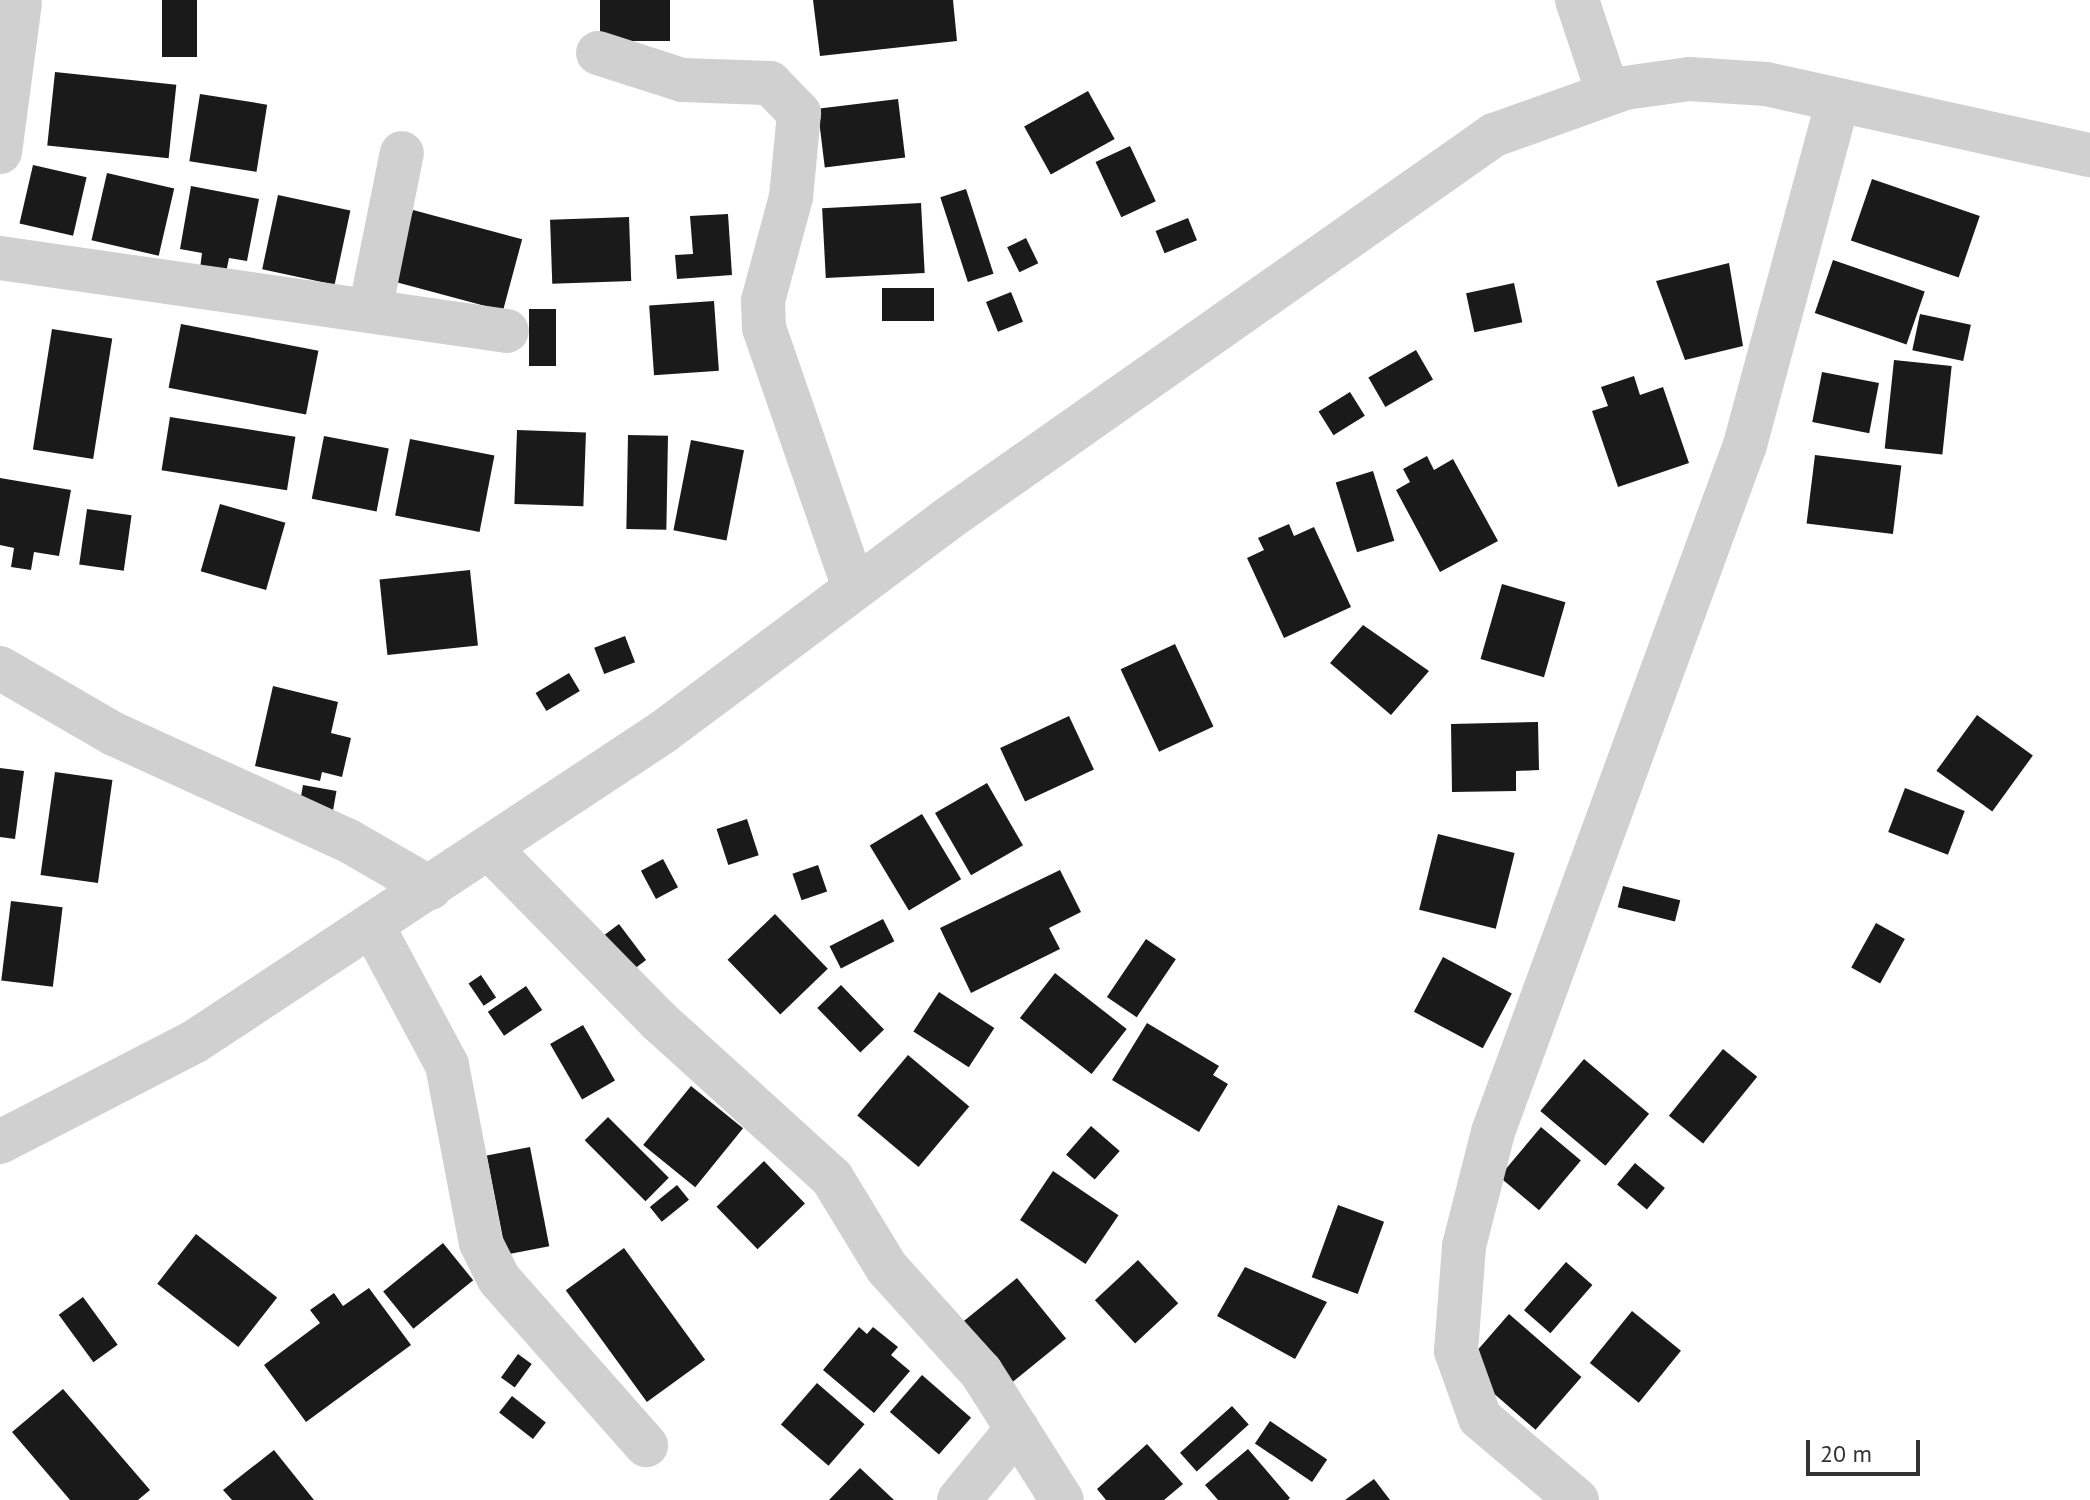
<!DOCTYPE html>
<html>
<head>
<meta charset="utf-8">
<style>
	body { margin:0 }
	#map { position:relative; width:2090px; height:1500px; overflow:hidden; background:#fff; font-family:"PT Sans",sans-serif }
	div>[style] { position:absolute }
	.building>* { inset:0; background:#1a1a1a; transform-origin:0 0 }
	.minor>* { height:44px; margin:-22px; padding:0 22px; transform-origin:22px; border-radius:22px; background:#d0d0d0 }
	span { translate:-50% -50%; white-space:nowrap; text-align:center; line-height:1.15; -webkit-text-stroke:8px #fff; paint-order:stroke }
	.scale { position:absolute; left:1806px; top:1440px; width:114px; height:36px; box-sizing:border-box; border:4px solid #333; border-top:0; padding-left:10px; font-size:24px; line-height:28px; white-space:nowrap; color:#333; -webkit-text-stroke:6px #fff; paint-order:stroke }
</style>
</head>
<body>
<div id="map">
	<div class="building">
		<div style="left:162px;top:0;width:35px;height:57px"></div>
		<div style="left:600px;top:0;width:70px;height:41px"></div>
		<div style="clip-path:polygon(813px 0,953px 0,957px 41px,820px 56px)"></div>
		<div style="left:55px;top:72px;width:122px;height:74px;rotate:6deg"></div>
		<div style="left:1088px;top:91px;width:55px;height:73px;rotate:61deg"></div>
		<div style="left:200px;top:94px;width:68px;height:68px;rotate:9deg"></div>
		<div style="left:898px;top:99px;width:59px;height:81px;rotate:83deg"></div>
		<div style="left:1130px;top:146px;width:61px;height:38px;rotate:65deg"></div>
		<div style="left:33px;top:165px;width:55px;height:60px;rotate:13deg"></div>
		<div style="left:107px;top:173px;width:69px;height:69px;rotate:13deg"></div>
		<div style="left:1872px;top:179px;width:114px;height:65px;rotate:19deg"></div>
		<div style="clip-path:polygon(191px 186px,259px 199px,247px 261px,229px 258px,226px 273px,200px 269px,202px 253px,180px 249px)"></div>
		<div style="left:966px;top:189px;width:89px;height:27px;rotate:72deg"></div>
		<div style="left:278px;top:195px;width:74px;height:76px;rotate:12deg"></div>
		<div style="left:921px;top:203px;width:70px;height:99px;rotate:87deg"></div>
		<div style="left:413px;top:210px;width:113px;height:74px;rotate:15deg"></div>
		<div style="clip-path:polygon(728px 214px,732px 275px,677px 279px,675px 255px,693px 254px,690px 216px)"></div>
		<div style="left:629px;top:217px;width:64px;height:79px;rotate:88deg"></div>
		<div style="left:1188px;top:218px;width:24px;height:35px;rotate:68deg"></div>
		<div style="left:1026px;top:238px;width:28px;height:21px;rotate:64deg"></div>
		<div style="left:1833px;top:260px;width:97px;height:56px;rotate:19deg"></div>
		<div style="clip-path:polygon(1729px 263px,1743px 346px,1685px 360px,1656px 281px)"></div>
		<div style="left:1514px;top:283px;width:40px;height:49px;rotate:78deg"></div>
		<div style="left:882px;top:288px;width:52px;height:33px"></div>
		<div style="left:1011px;top:292px;width:32px;height:27px;rotate:68deg"></div>
		<div style="left:714px;top:301px;width:70px;height:65px;rotate:86deg"></div>
		<div style="left:529px;top:309px;width:27px;height:57px"></div>
		<div style="left:1920px;top:314px;width:52px;height:37px;rotate:12deg"></div>
		<div style="left:181px;top:324px;width:140px;height:65px;rotate:11deg"></div>
		<div style="left:52px;top:329px;width:61px;height:122px;rotate:9deg"></div>
		<div style="left:1416px;top:350px;width:34px;height:55px;rotate:60deg"></div>
		<div style="left:1894px;top:360px;width:58px;height:89px;rotate:6deg"></div>
		<div style="left:1822px;top:372px;width:58px;height:51px;rotate:11deg"></div>
		<div style="clip-path:polygon(1634px 376px,1640px 395px,1663px 387px,1689px 463px,1618px 487px,1592px 411px,1608px 406px,1601px 387px)"></div>
		<div style="left:1350px;top:392px;width:28px;height:37px;rotate:58deg"></div>
		<div style="left:170px;top:417px;width:127px;height:54px;rotate:9deg"></div>
		<div style="left:517px;top:430px;width:69px;height:74px;rotate:2deg"></div>
		<div style="left:628px;top:435px;width:40px;height:94px;rotate:1deg"></div>
		<div style="left:324px;top:436px;width:66px;height:64px;rotate:11deg"></div>
		<div style="left:410px;top:439px;width:86px;height:78px;rotate:11deg"></div>
		<div style="left:691px;top:440px;width:54px;height:92px;rotate:11deg"></div>
		<div style="left:1815px;top:455px;width:87px;height:69px;rotate:7deg"></div>
		<div style="clip-path:polygon(1427px 456px,1434px 470px,1453px 459px,1498px 541px,1440px 572px,1396px 490px,1410px 482px,1403px 469px)"></div>
		<div style="left:1373px;top:471px;width:73px;height:39px;rotate:73deg"></div>
		<div style="clip-path:polygon(0 478px,71px 490px,59px 556px,34px 552px,31px 570px,11px 567px,14px 548px,0 545px)"></div>
		<div style="left:220px;top:504px;width:68px;height:70px;rotate:16deg"></div>
		<div style="left:87px;top:509px;width:45px;height:56px;rotate:8deg"></div>
		<div style="clip-path:polygon(1289px 524px,1294px 536px,1314px 527px,1351px 607px,1284px 638px,1247px 558px,1264px 550px,1258px 538px)"></div>
		<div style="left:470px;top:570px;width:76px;height:91px;rotate:84deg"></div>
		<div style="left:1502px;top:584px;width:66px;height:78px;rotate:16deg"></div>
		<div style="clip-path:polygon(1363px 625px,1429px 671px,1391px 715px,1330px 663px)"></div>
		<div style="left:625px;top:636px;width:28px;height:33px;rotate:69deg"></div>
		<div style="left:1175px;top:644px;width:91px;height:60px;rotate:65deg"></div>
		<div style="left:569px;top:673px;width:21px;height:39px;rotate:59deg"></div>
		<div style="clip-path:polygon(273px 686px,338px 702px,331px 733px,351px 738px,342px 777px,322px 772px,320px 781px,255px 766px)"></div>
		<div style="left:1977px;top:715px;width:69px;height:69px;rotate:36deg"></div>
		<div style="left:1069px;top:716px;width:59px;height:76px;rotate:65deg"></div>
		<div style="clip-path:polygon(1538px 722px,1539px 770px,1516px 771px,1516px 791px,1452px 792px,1451px 724px)"></div>
		<div style="clip-path:polygon(0 768px,24px 771px,15px 839px,0 837px)"></div>
		<div style="left:55px;top:772px;width:58px;height:104px;rotate:8deg"></div>
		<div style="left:987px;top:783px;width:72px;height:60px;rotate:60deg"></div>
		<div style="left:303px;top:785px;width:34px;height:20px;rotate:10deg"></div>
		<div style="left:1905px;top:788px;width:64px;height:47px;rotate:21deg"></div>
		<div style="left:922px;top:814px;width:76px;height:61px;rotate:59deg"></div>
		<div style="left:747px;top:819px;width:38px;height:32px;rotate:72deg"></div>
		<div style="left:1438px;top:834px;width:79px;height:78px;rotate:14deg"></div>
		<div style="left:663px;top:859px;width:32px;height:25px;rotate:62deg"></div>
		<div style="left:818px;top:865px;width:28px;height:27px;rotate:71deg"></div>
		<div style="clip-path:polygon(1060px 870px,1081px 912px,1049px 928px,1060px 949px,971px 993px,940px 928px)"></div>
		<div style="left:1623px;top:886px;width:59px;height:22px;rotate:14deg"></div>
		<div style="left:11px;top:901px;width:52px;height:80px;rotate:7deg"></div>
		<div style="left:775px;top:914px;width:76px;height:66px;rotate:46deg"></div>
		<div style="left:883px;top:919px;width:25px;height:60px;rotate:63deg"></div>
		<div style="left:1876px;top:923px;width:33px;height:51px;rotate:29deg"></div>
		<div style="left:619px;top:924px;width:45px;height:22px;rotate:53deg"></div>
		<div style="left:1146px;top:939px;width:36px;height:70px;rotate:34deg"></div>
		<div style="left:1443px;top:957px;width:78px;height:62px;rotate:28deg"></div>
		<div style="left:1055px;top:973px;width:91px;height:57px;rotate:38deg"></div>
		<div style="left:481px;top:975px;width:27px;height:15px;rotate:56deg"></div>
		<div style="left:841px;top:985px;width:62px;height:33px;rotate:46deg"></div>
		<div style="left:526px;top:986px;width:29px;height:46px;rotate:56deg"></div>
		<div style="left:939px;top:992px;width:66px;height:47px;rotate:33deg"></div>
		<div style="clip-path:polygon(1147px 1023px,1219px 1066px,1213px 1075px,1228px 1084px,1199px 1132px,1112px 1080px)"></div>
		<div style="left:583px;top:1025px;width:64px;height:38px;rotate:60deg"></div>
		<div style="left:1723px;top:1049px;width:44px;height:86px;rotate:39deg"></div>
		<div style="left:908px;top:1055px;width:80px;height:79px;rotate:40deg"></div>
		<div style="left:1584px;top:1059px;width:85px;height:68px;rotate:40deg"></div>
		<div style="left:691px;top:1086px;width:67px;height:76px;rotate:39deg"></div>
		<div style="left:608px;top:1117px;width:86px;height:33px;rotate:45deg"></div>
		<div style="left:1091px;top:1126px;width:38px;height:38px;rotate:41deg"></div>
		<div style="left:1541px;top:1127px;width:52px;height:65px;rotate:40deg"></div>
		<div style="left:530px;top:1147px;width:101px;height:44px;rotate:79deg"></div>
		<div style="left:764px;top:1161px;width:59px;height:66px;rotate:46deg"></div>
		<div style="left:1635px;top:1163px;width:39px;height:28px;rotate:40deg"></div>
		<div style="left:1053px;top:1171px;width:79px;height:59px;rotate:34deg"></div>
		<div style="left:677px;top:1185px;width:19px;height:35px;rotate:51deg"></div>
		<div style="left:1338px;top:1205px;width:49px;height:77px;rotate:20deg"></div>
		<div style="left:196px;top:1234px;width:103px;height:63px;rotate:38deg"></div>
		<div style="left:443px;top:1243px;width:48px;height:77px;rotate:51deg"></div>
		<div style="left:624px;top:1248px;width:138px;height:72px;rotate:54deg"></div>
		<div style="left:1138px;top:1260px;width:59px;height:59px;rotate:47deg"></div>
		<div style="left:1566px;top:1262px;width:35px;height:64px;rotate:41deg"></div>
		<div style="clip-path:polygon(1245px 1267px,1327px 1302px,1295px 1359px,1217px 1316px)"></div>
		<div style="left:1017px;top:1278px;width:78px;height:70px;rotate:51deg"></div>
		<div style="clip-path:polygon(369px 1288px,411px 1345px,306px 1422px,264px 1365px,320px 1323px,310px 1310px,334px 1293px,343px 1306px)"></div>
		<div style="left:83px;top:1297px;width:59px;height:30px;rotate:54deg"></div>
		<div style="left:1632px;top:1311px;width:63px;height:67px;rotate:39deg"></div>
		<div style="left:1509px;top:1314px;width:96px;height:70px;rotate:41deg"></div>
		<div style="clip-path:polygon(859px 1327px,867px 1334px,873px 1327px,898px 1347px,891px 1355px,910px 1371px,874px 1413px,823px 1370px)"></div>
		<div style="left:518px;top:1354px;width:17px;height:29px;rotate:36deg"></div>
		<div style="left:922px;top:1375px;width:65px;height:49px;rotate:41deg"></div>
		<div style="left:817px;top:1383px;width:63px;height:55px;rotate:41deg"></div>
		<div style="clip-path:polygon(63px 1389px,150px 1490px,138px 1500px,70px 1500px,12px 1432px)"></div>
		<div style="left:512px;top:1396px;width:43px;height:21px;rotate:38deg"></div>
		<div style="left:1232px;top:1406px;width:25px;height:70px;rotate:48deg"></div>
		<div style="left:1270px;top:1421px;width:69px;height:27px;rotate:34deg"></div>
		<div style="clip-path:polygon(1147px 1444px,1183px 1484px,1164px 1500px,1106px 1500px,1097px 1489px)"></div>
		<div style="clip-path:polygon(1248px 1449px,1290px 1498px,1288px 1500px,1218px 1500px,1205px 1485px)"></div>
		<div style="clip-path:polygon(274px 1450px,314px 1500px,232px 1500px,223px 1490px)"></div>
		<div style="clip-path:polygon(860px 1468px,894px 1500px,829px 1500px)"></div>
		<div style="clip-path:polygon(1374px 1479px,1390px 1500px,1345px 1500px)"></div>
	</div>
	<div class="minor">
		<div style="left:1577px;top:0;width:98px;rotate:71.6deg"></div>
		<div style="left:598px;top:53px;width:88px;rotate:17.8deg"></div>
		<div style="left:682px;top:80px;width:88px;rotate:2deg"></div>
		<div style="left:770px;top:83px;width:42px;rotate:46deg"></div>
		<div style="left:799px;top:113px;width:84px;rotate:95.4deg"></div>
		<div style="left:791px;top:197px;width:108px;rotate:105.1deg"></div>
		<div style="left:763px;top:301px;width:27px;rotate:88deg"></div>
		<div style="left:764px;top:328px;width:275px;rotate:70.9deg"></div>
		<div style="left:0;top:152px;width:150px;rotate:-82.4deg"></div>
		<div style="left:0;top:258px;width:512px;rotate:8.19deg"></div>
		<div style="left:370px;top:311px;width:161px;rotate:-78.6deg"></div>
		<div style="left:0;top:668px;width:132px;rotate:30.1deg"></div>
		<div style="left:114px;top:734px;width:256px;rotate:24.5deg"></div>
		<div style="left:347px;top:840px;width:96px;rotate:30deg"></div>
		<div style="left:489px;top:848px;width:243px;rotate:45.5deg"></div>
		<div style="left:659px;top:1021px;width:234px;rotate:42.2deg"></div>
		<div style="left:832px;top:1178px;width:105px;rotate:58.6deg"></div>
		<div style="left:887px;top:1268px;width:140px;rotate:47.9deg"></div>
		<div style="left:981px;top:1372px;width:151px;rotate:57.7deg"></div>
		<div style="left:372px;top:925px;width:159px;rotate:61.8deg"></div>
		<div style="left:447px;top:1065px;width:181px;rotate:79.2deg"></div>
		<div style="left:481px;top:1243px;width:40px;rotate:63.4deg"></div>
		<div style="left:499px;top:1279px;width:222px;rotate:48.5deg"></div>
		<div style="left:0;top:1142px;width:218px;rotate:-27.3deg"></div>
		<div style="left:194px;top:1042px;width:562px;rotate:-33.46deg"></div>
		<div style="left:663px;top:732px;width:354px;rotate:-36.8deg"></div>
		<div style="left:946px;top:520px;width:670px;rotate:-35.09deg"></div>
		<div style="left:1494px;top:135px;width:139px;rotate:-19.7deg"></div>
		<div style="left:1625px;top:88px;width:65px;rotate:-8deg"></div>
		<div style="left:1689px;top:79px;width:77px;rotate:3.7deg"></div>
		<div style="left:1766px;top:84px;width:332px;rotate:12.4deg"></div>
		<div style="left:959px;top:1500px;width:92px;rotate:-50.8deg"></div>
		<div style="left:1577px;top:1500px;width:127px;rotate:-139.8deg"></div>
		<div style="left:1480px;top:1418px;width:71px;rotate:-109.7deg"></div>
		<div style="left:1456px;top:1351px;width:105px;rotate:-85.6deg"></div>
		<div style="left:1464px;top:1246px;width:118px;rotate:-75.7deg"></div>
		<div style="left:1493px;top:1132px;width:732px;rotate:-69.86deg"></div>
		<div style="left:1745px;top:445px;width:356px;rotate:-74.9deg"></div>
	</div>
	<div class="scale">20 m</div>
</div>
</body>
</html>
